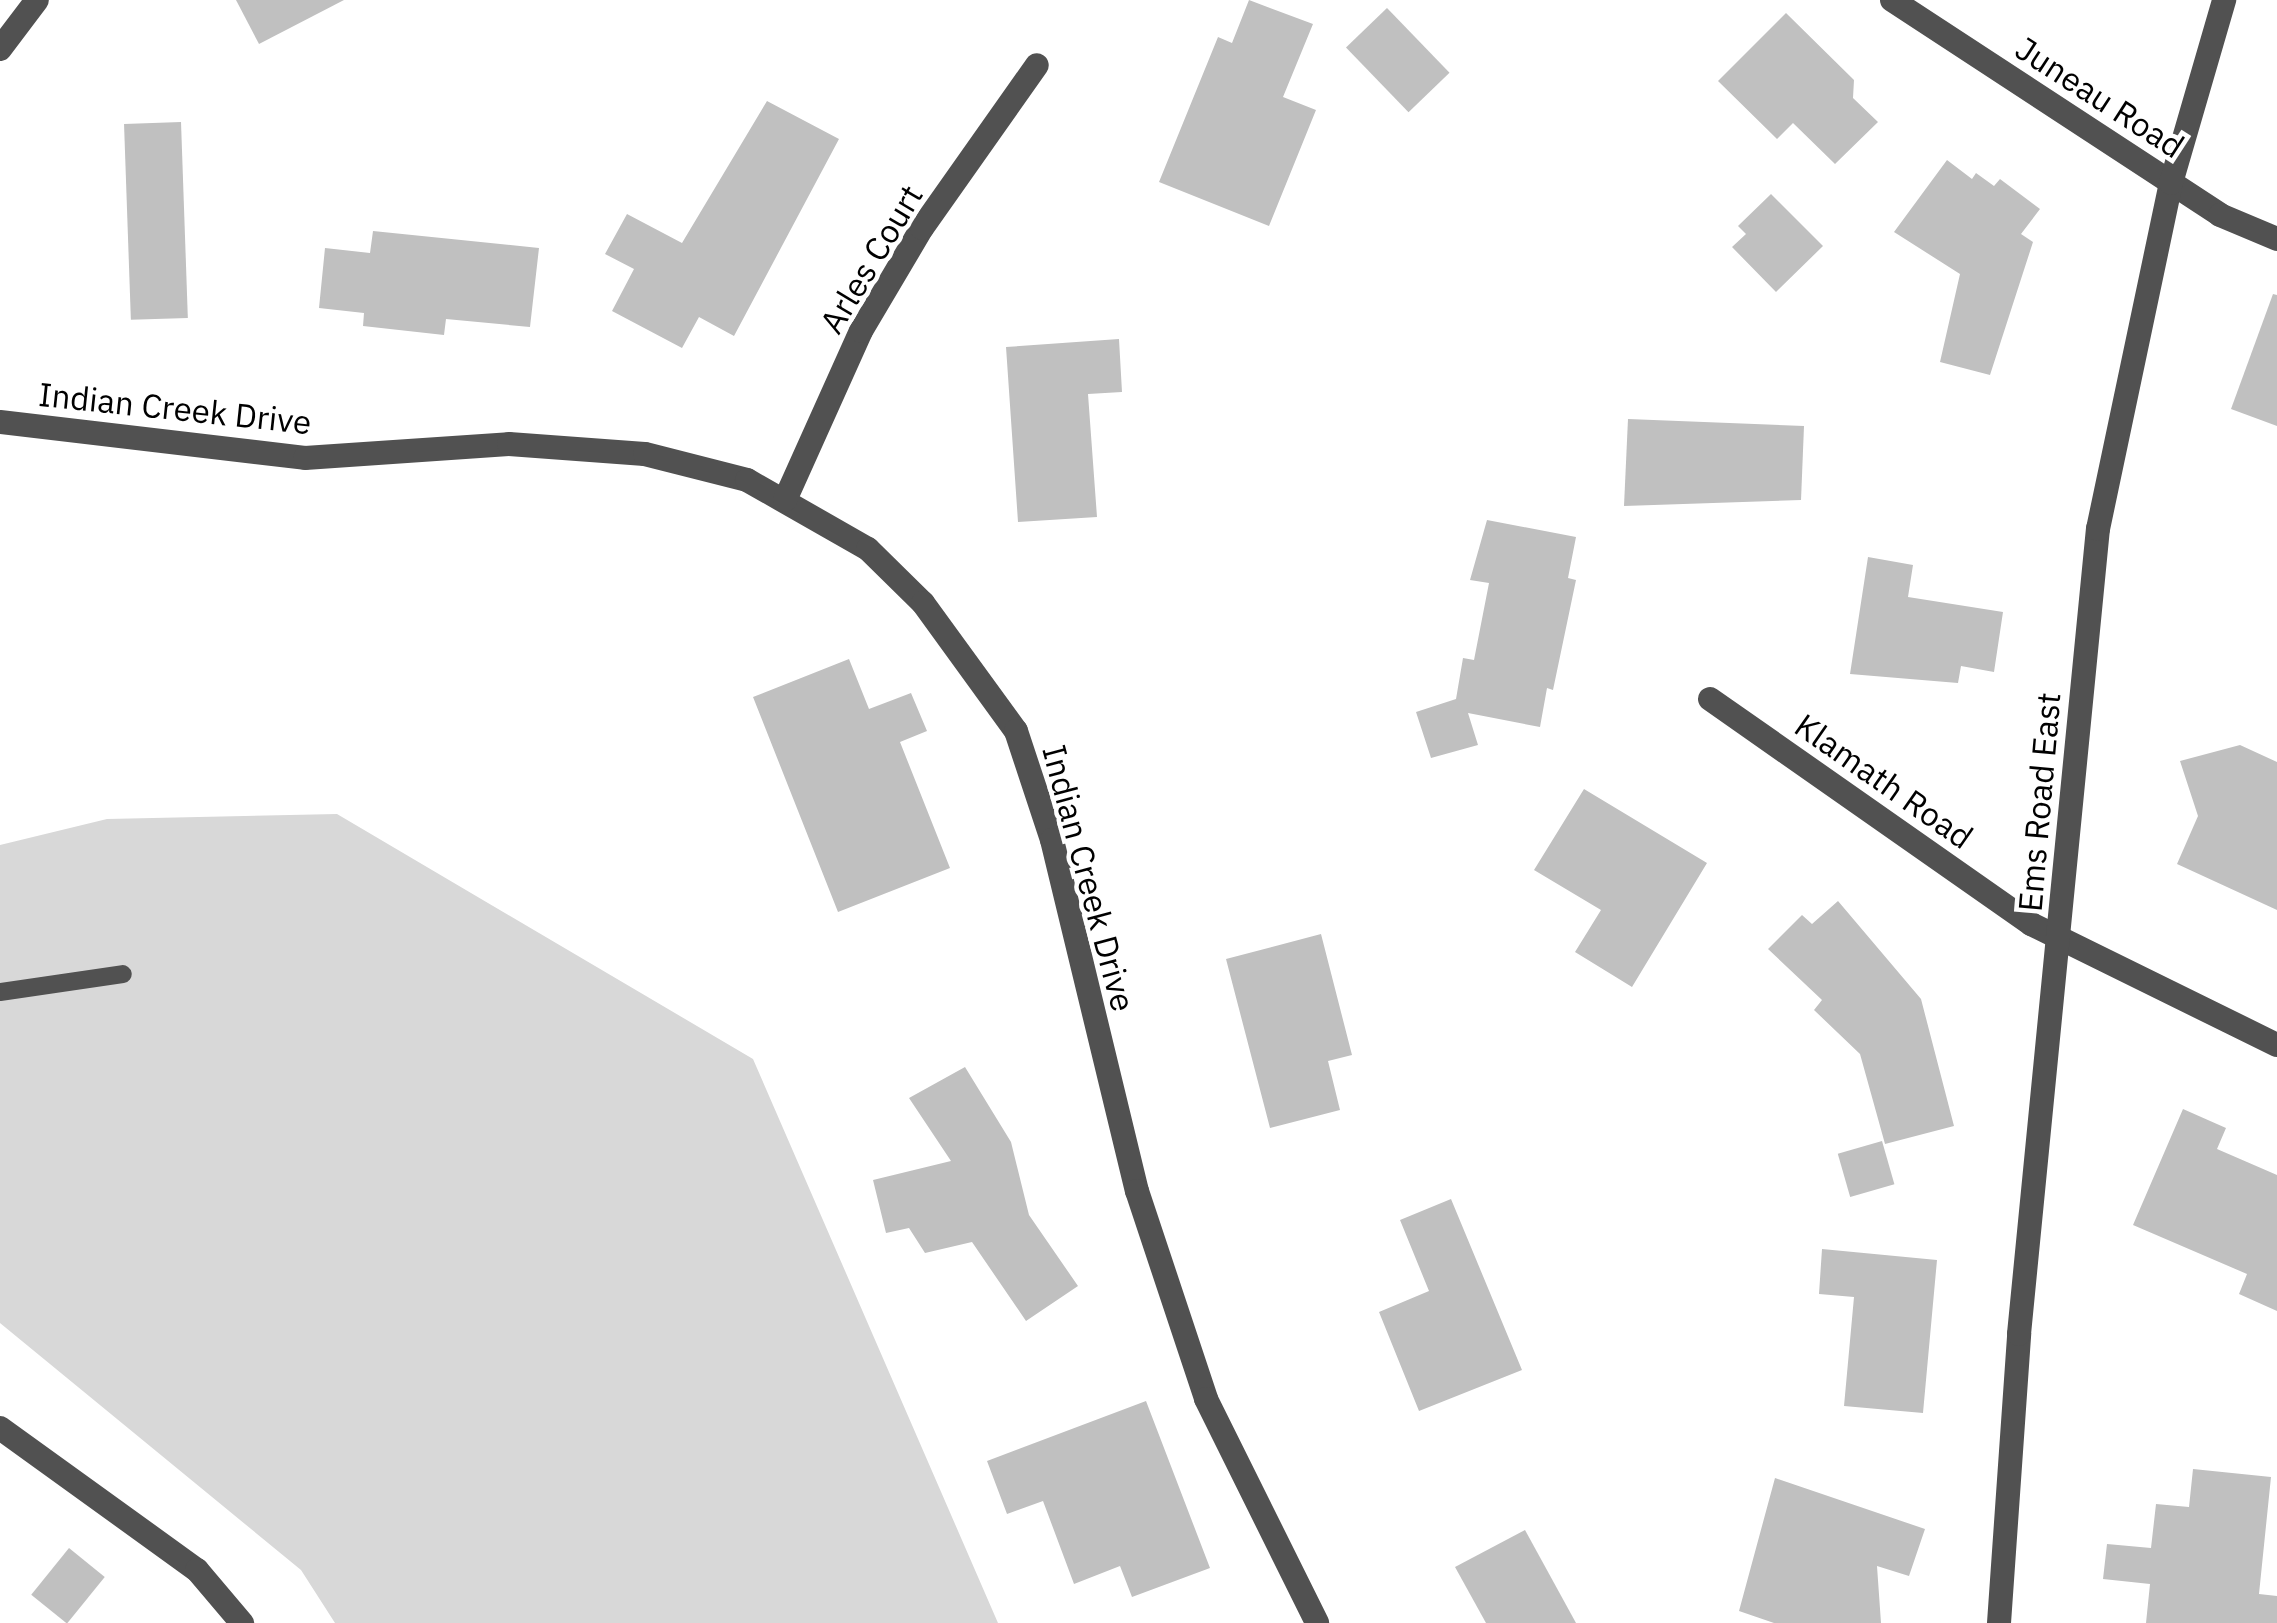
<!DOCTYPE html>
<html>
<head>
<meta charset="utf-8">
<style>
	body { margin:0 }
	#map { position:relative; width:2277px; height:1623px; overflow:hidden; background:#fff; font-family:"IBM Plex Sans",sans-serif }
	div>[style] { position:absolute }
	.green>* { inset:0; background:#d8d8d8 }
	.building>* { inset:0; background:#c0c0c0; transform-origin:0 0 }
	.lane>* { height:18px; margin:-9px; padding:0 9px; transform-origin:9px; border-radius:9px; background:#515151 }
	.street>* { height:24px; margin:-12px; padding:0 12px; transform-origin:12px; border-radius:12px; background:#515151 }
	span { translate:-50% -50%; white-space:nowrap; text-align:center; line-height:1.15; -webkit-text-stroke:9px #fff; paint-order:stroke }
	.street-label { font-size:33px; color:#000 }
</style>
</head>
<body>
<div id="map">
	<div class="green">
		<div style="clip-path:polygon(337px 814px,753px 1059px,998px 1623px,335px 1623px,301px 1570px,0 1323px,0 845px,107px 819px)"></div>
	</div>
	<div class="building">
		<div style="clip-path:polygon(236px 0,344px 0,259px 44px)"></div>
		<div style="clip-path:polygon(1249px 0,1313px 24px,1283px 97px,1316px 110px,1269px 226px,1159px 182px,1218px 37px,1232px 43px)"></div>
		<div style="left:1387px;top:8px;width:90px;height:57px;rotate:46deg"></div>
		<div style="clip-path:polygon(1786px 13px,1854px 80px,1853px 98px,1878px 122px,1835px 164px,1793px 123px,1777px 139px,1718px 81px)"></div>
		<div style="clip-path:polygon(767px 101px,839px 139px,734px 336px,699px 317px,682px 348px,612px 311px,634px 269px,605px 254px,627px 214px,682px 243px)"></div>
		<div style="left:181px;top:122px;width:196px;height:57px;rotate:88deg"></div>
		<div style="clip-path:polygon(1947px 160px,1972px 179px,1976px 173px,1994px 186px,2000px 179px,2040px 209px,2021px 234px,2033px 242px,1990px 375px,1940px 362px,1960px 274px,1894px 232px)"></div>
		<div style="clip-path:polygon(1771px 194px,1823px 246px,1776px 292px,1732px 247px,1746px 234px,1738px 226px)"></div>
		<div style="clip-path:polygon(373px 231px,539px 248px,530px 327px,446px 319px,444px 335px,363px 326px,364px 313px,319px 308px,325px 248px,370px 253px)"></div>
		<div style="clip-path:polygon(2273px 294px,2277px 295px,2277px 426px,2231px 409px)"></div>
		<div style="clip-path:polygon(1119px 339px,1122px 392px,1088px 394px,1097px 517px,1018px 522px,1006px 347px)"></div>
		<div style="clip-path:polygon(1628px 419px,1804px 426px,1801px 500px,1624px 506px)"></div>
		<div style="clip-path:polygon(1487px 520px,1576px 537px,1568px 578px,1576px 580px,1553px 690px,1547px 688px,1540px 727px,1468px 713px,1478px 745px,1431px 758px,1416px 712px,1456px 699px,1463px 658px,1474px 660px,1489px 583px,1470px 580px)"></div>
		<div style="clip-path:polygon(1868px 557px,1913px 565px,1908px 597px,2003px 612px,1994px 672px,1961px 666px,1958px 683px,1850px 674px)"></div>
		<div style="clip-path:polygon(849px 659px,869px 709px,911px 693px,927px 731px,900px 742px,950px 868px,838px 912px,753px 697px)"></div>
		<div style="clip-path:polygon(2240px 745px,2277px 762px,2277px 910px,2177px 864px,2198px 816px,2180px 761px)"></div>
		<div style="clip-path:polygon(1584px 789px,1707px 863px,1632px 987px,1575px 952px,1601px 910px,1534px 870px)"></div>
		<div style="clip-path:polygon(1838px 901px,1921px 999px,1954px 1126px,1885px 1144px,1860px 1054px,1814px 1010px,1822px 1000px,1768px 949px,1802px 915px,1812px 924px)"></div>
		<div style="clip-path:polygon(1321px 934px,1352px 1055px,1328px 1061px,1340px 1110px,1270px 1128px,1226px 959px)"></div>
		<div style="clip-path:polygon(965px 1067px,1011px 1142px,1029px 1215px,1078px 1286px,1026px 1321px,972px 1242px,925px 1253px,909px 1228px,886px 1233px,873px 1180px,951px 1161px,909px 1098px)"></div>
		<div style="clip-path:polygon(2183px 1109px,2226px 1128px,2217px 1149px,2277px 1175px,2277px 1311px,2239px 1294px,2247px 1274px,2133px 1225px)"></div>
		<div style="left:1882px;top:1141px;width:45px;height:46px;rotate:74deg"></div>
		<div style="clip-path:polygon(1451px 1199px,1522px 1370px,1419px 1411px,1379px 1312px,1429px 1291px,1400px 1220px)"></div>
		<div style="clip-path:polygon(1822px 1249px,1937px 1260px,1923px 1413px,1844px 1406px,1854px 1297px,1819px 1294px)"></div>
		<div style="clip-path:polygon(1146px 1401px,1210px 1568px,1132px 1597px,1120px 1566px,1074px 1584px,1043px 1501px,1007px 1514px,987px 1461px)"></div>
		<div style="clip-path:polygon(2193px 1469px,2271px 1477px,2259px 1594px,2277px 1596px,2277px 1623px,2146px 1623px,2150px 1584px,2103px 1579px,2107px 1544px,2151px 1548px,2156px 1504px,2189px 1507px)"></div>
		<div style="clip-path:polygon(1775px 1478px,1925px 1529px,1909px 1576px,1877px 1566px,1881px 1623px,1774px 1623px,1739px 1611px)"></div>
		<div style="clip-path:polygon(1525px 1530px,1576px 1623px,1486px 1623px,1455px 1567px)"></div>
		<div style="left:69px;top:1548px;width:46px;height:60px;rotate:39deg"></div>
	</div>
	<div class="lane">
		<div style="left:0;top:992px;width:124px;rotate:-8.3deg"></div>
	</div>
	<div class="street">
		<div style="left:1892px;top:0;width:392px;rotate:33.2deg"></div>
		<div style="left:2220px;top:215px;width:62px;rotate:22.8deg"></div>
		<div style="left:0;top:49px;width:61px;rotate:-52.9deg"></div>
		<div style="left:0;top:422px;width:307px;rotate:6.7deg"></div>
		<div style="left:305px;top:458px;width:204px;rotate:-3.9deg"></div>
		<div style="left:509px;top:444px;width:136px;rotate:4.2deg"></div>
		<div style="left:645px;top:454px;width:105px;rotate:14.3deg"></div>
		<div style="left:747px;top:480px;width:139px;rotate:29.7deg"></div>
		<div style="left:868px;top:549px;width:77px;rotate:44.5deg"></div>
		<div style="left:923px;top:603px;width:158px;rotate:54deg"></div>
		<div style="left:1016px;top:731px;width:115px;rotate:71.7deg"></div>
		<div style="left:1052px;top:840px;width:361px;rotate:76.4deg"></div>
		<div style="left:1137px;top:1191px;width:219px;rotate:71.6deg"></div>
		<div style="left:1206px;top:1399px;width:250px;rotate:63.6deg"></div>
		<div style="left:785px;top:500px;width:185px;rotate:-65.8deg"></div>
		<div style="left:861px;top:331px;width:120px;rotate:-59.4deg"></div>
		<div style="left:922px;top:228px;width:199px;rotate:-54.8deg"></div>
		<div style="left:1710px;top:699px;width:392px;rotate:35deg"></div>
		<div style="left:2031px;top:924px;width:274px;rotate:26.2deg"></div>
		<div style="left:0;top:1428px;width:243px;rotate:35.8deg"></div>
		<div style="left:197px;top:1570px;width:70px;rotate:49.7deg"></div>
		<div style="left:1999px;top:1623px;width:290px;rotate:-86deg"></div>
		<div style="left:2019px;top:1334px;width:809px;rotate:-84.4deg"></div>
		<div style="left:2098px;top:529px;width:354px;rotate:-78.1deg"></div>
		<div style="left:2171px;top:183px;width:191px;rotate:-73.8deg"></div>
	</div>
	<div class="street-label">
		<span style="left:2100px;top:97px;rotate:33deg">Juneau Road</span>
		<span style="left:871px;top:259px;rotate:-59deg">Arles Court</span>
		<span style="left:175px;top:408px;rotate:6deg">Indian Creek Drive</span>
		<span style="left:1884px;top:781px;rotate:35deg">Klamath Road</span>
		<span style="left:2039px;top:802px;rotate:-85deg">Ems Road East</span>
		<span style="left:1089px;top:878px;rotate:75deg">Indian Creek Drive</span>
	</div>
</div>
</body>
</html>
